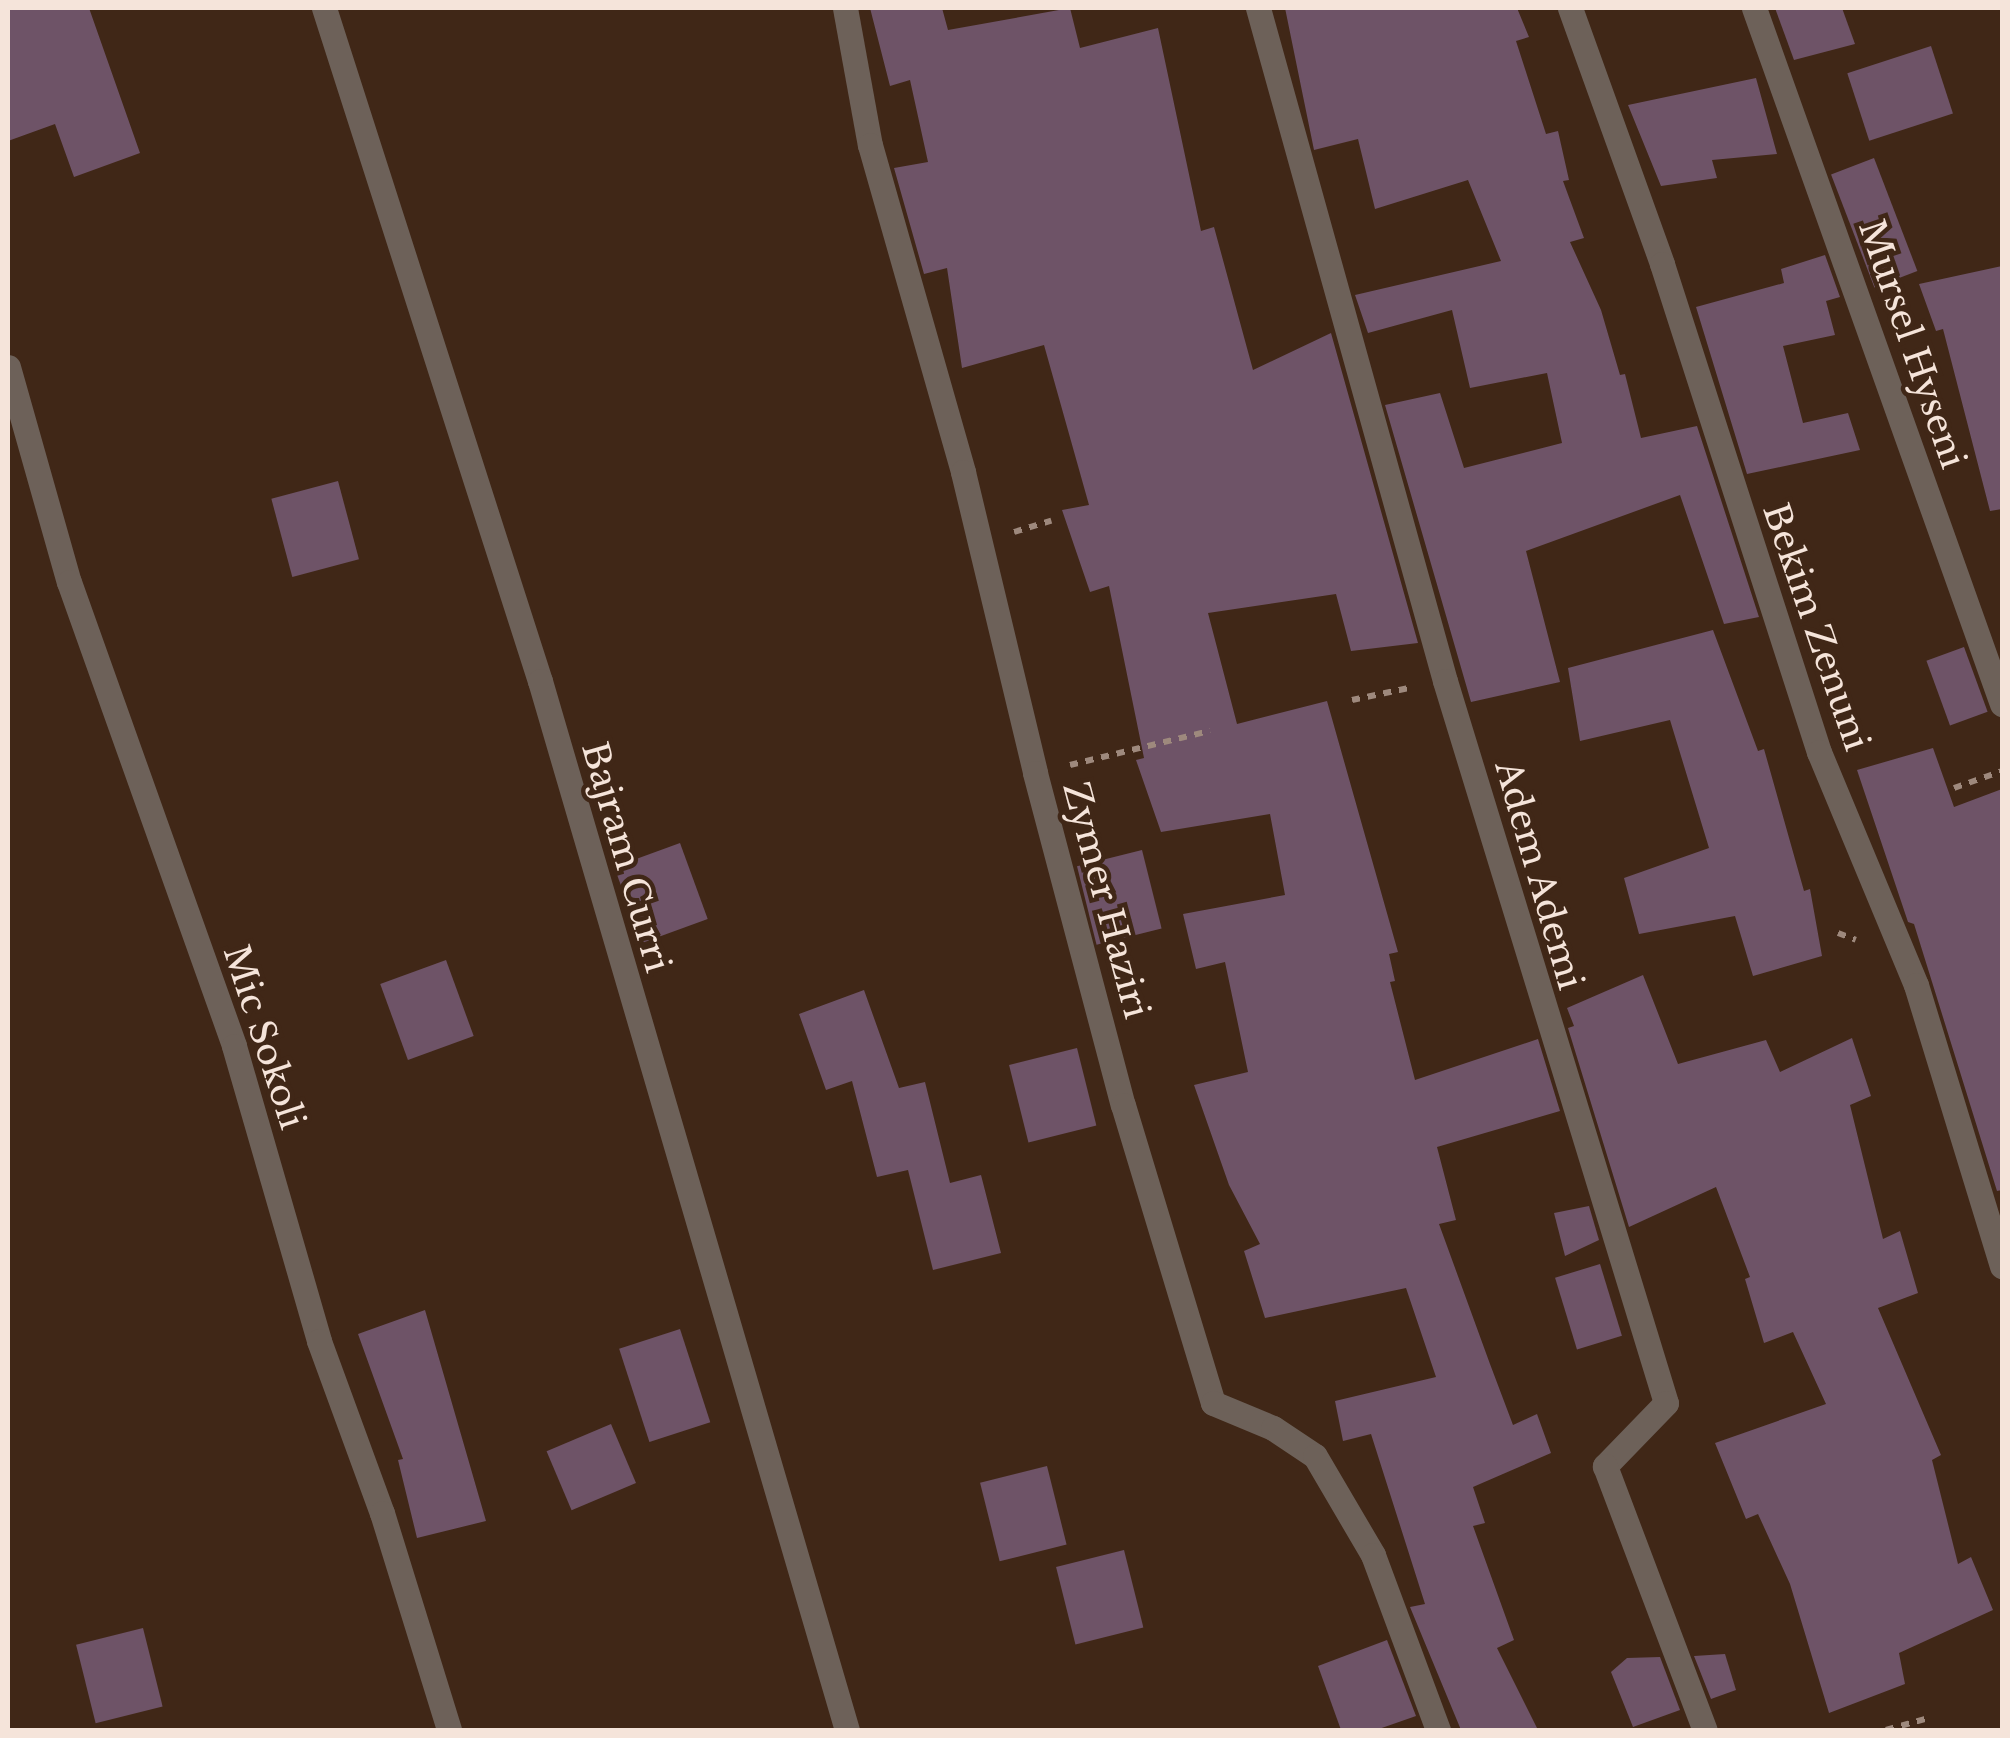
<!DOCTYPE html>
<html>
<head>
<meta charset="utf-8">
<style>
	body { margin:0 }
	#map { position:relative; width:2010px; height:1738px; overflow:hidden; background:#402717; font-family:"Libre Baskerville",serif }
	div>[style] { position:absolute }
	.building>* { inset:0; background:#6e5367; transform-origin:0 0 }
	.path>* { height:6px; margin-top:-3px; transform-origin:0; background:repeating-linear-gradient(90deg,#9e897d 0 8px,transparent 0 16px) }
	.minor>* { height:25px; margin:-12.5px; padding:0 12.5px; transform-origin:12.5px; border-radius:12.5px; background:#6d6159 }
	span { translate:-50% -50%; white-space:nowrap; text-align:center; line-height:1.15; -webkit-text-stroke:9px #402717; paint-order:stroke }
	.street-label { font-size:35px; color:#f5e4da }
	.frame { position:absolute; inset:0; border:10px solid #f5e4da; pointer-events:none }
</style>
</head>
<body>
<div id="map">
	<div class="building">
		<div style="clip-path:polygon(8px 8px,89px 8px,140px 153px,74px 177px,55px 124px,8px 141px)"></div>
		<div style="clip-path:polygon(870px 8px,942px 8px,948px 30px,1070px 8px,1080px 48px,1158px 28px,1201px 231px,1214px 227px,1253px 370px,1331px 333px,1418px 643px,1351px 651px,1336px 594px,1208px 613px,1237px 724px,1327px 701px,1398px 952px,1389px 954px,1395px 981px,1390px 982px,1415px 1080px,1538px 1039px,1560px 1111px,1437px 1147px,1456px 1220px,1439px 1224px,1490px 1364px,1513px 1425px,1537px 1414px,1551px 1453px,1473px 1487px,1485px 1523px,1473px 1526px,1514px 1640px,1497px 1648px,1538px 1730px,1461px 1730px,1410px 1607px,1425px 1604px,1371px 1434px,1343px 1441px,1335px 1401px,1436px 1377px,1406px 1288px,1265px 1318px,1244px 1251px,1260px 1244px,1229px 1185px,1194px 1085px,1248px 1072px,1225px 962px,1196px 969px,1183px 914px,1285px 895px,1270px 814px,1161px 832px,1136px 760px,1144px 758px,1109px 586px,1090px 592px,1062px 510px,1089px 505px,1044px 345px,962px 368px,947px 268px,924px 274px,894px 168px,928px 162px,910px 80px,890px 86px)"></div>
		<div style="clip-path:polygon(1285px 8px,1517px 8px,1529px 37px,1516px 41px,1546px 134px,1558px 131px,1569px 180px,1563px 181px,1584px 238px,1570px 242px,1601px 310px,1620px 375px,1625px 374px,1641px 438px,1697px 426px,1759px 617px,1724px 624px,1680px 495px,1526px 551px,1560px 682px,1471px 702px,1385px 405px,1440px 393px,1464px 468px,1562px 443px,1547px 373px,1470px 388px,1452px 310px,1368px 333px,1355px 295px,1501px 261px,1468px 180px,1375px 209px,1358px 139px,1314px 150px)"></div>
		<div style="clip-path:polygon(1775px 8px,1842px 8px,1855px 44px,1794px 60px)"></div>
		<div style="left:1931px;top:46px;width:71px;height:88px;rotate:72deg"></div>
		<div style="clip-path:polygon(1756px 78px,1777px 154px,1712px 160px,1717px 178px,1661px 186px,1628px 105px)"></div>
		<div style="left:1874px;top:158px;width:121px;height:46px;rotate:69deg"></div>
		<div style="clip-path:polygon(1825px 255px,1840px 297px,1826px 301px,1835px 335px,1783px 346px,1803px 423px,1848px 413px,1860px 450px,1747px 474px,1696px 307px,1784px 283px,1781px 269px)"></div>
		<div style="clip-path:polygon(2002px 266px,2002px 509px,1990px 511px,1943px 329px,1936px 331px,1919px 284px)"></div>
		<div style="left:338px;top:481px;width:81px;height:69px;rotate:75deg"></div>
		<div style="clip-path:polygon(1713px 630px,1758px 751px,1764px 749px,1804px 891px,1810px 889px,1822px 956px,1753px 976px,1735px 916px,1639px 934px,1624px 878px,1709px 848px,1670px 720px,1580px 741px,1568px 668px)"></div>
		<div style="left:1964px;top:647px;width:69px;height:40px;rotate:70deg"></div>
		<div style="clip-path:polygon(1933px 748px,1954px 807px,2002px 789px,2002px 1190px,1997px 1191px,1914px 924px,1908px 922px,1857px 770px)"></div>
		<div style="left:680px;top:843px;width:81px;height:70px;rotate:70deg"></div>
		<div style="left:1142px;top:850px;width:81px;height:67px;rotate:76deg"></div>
		<div style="left:446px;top:960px;width:81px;height:70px;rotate:70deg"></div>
		<div style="clip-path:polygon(1643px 975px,1678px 1064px,1766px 1040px,1780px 1072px,1852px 1038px,1871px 1096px,1850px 1105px,1883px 1239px,1900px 1231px,1918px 1293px,1878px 1308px,1941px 1455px,1932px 1460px,1958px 1564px,1971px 1557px,1993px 1610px,1899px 1653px,1905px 1684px,1829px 1713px,1790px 1584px,1758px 1514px,1746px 1519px,1715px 1443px,1826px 1404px,1793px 1332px,1764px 1343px,1745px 1279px,1750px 1277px,1716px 1187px,1629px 1227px,1568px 1028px,1574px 1026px,1567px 1008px)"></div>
		<div style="clip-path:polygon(864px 990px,899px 1088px,925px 1082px,950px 1183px,981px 1175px,1001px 1253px,933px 1270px,908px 1170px,877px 1177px,852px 1081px,826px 1090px,799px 1014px)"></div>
		<div style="left:1077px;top:1048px;width:80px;height:70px;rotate:76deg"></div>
		<div style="clip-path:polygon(1589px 1206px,1599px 1240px,1565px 1256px,1554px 1213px)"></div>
		<div style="left:1600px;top:1264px;width:75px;height:47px;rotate:73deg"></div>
		<div style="clip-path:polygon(425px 1310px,486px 1521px,417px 1538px,398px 1460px,403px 1459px,358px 1334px)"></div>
		<div style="left:680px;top:1329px;width:98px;height:64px;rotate:72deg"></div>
		<div style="left:611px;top:1424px;width:64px;height:70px;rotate:67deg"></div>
		<div style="left:1047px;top:1466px;width:81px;height:69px;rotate:76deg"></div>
		<div style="left:1124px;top:1550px;width:80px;height:70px;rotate:76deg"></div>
		<div style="left:143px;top:1628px;width:81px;height:69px;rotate:76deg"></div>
		<div style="clip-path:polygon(1387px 1640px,1416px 1716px,1376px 1730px,1341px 1730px,1318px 1666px)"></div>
		<div style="clip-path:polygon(1725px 1654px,1736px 1690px,1711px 1699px,1694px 1656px)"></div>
		<div style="clip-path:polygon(1660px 1657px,1680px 1710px,1633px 1727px,1611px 1672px,1627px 1658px)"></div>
	</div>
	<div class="path">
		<div style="left:1014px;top:532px;width:39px;rotate:-17deg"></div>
		<div style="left:1352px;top:700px;width:58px;rotate:-11.9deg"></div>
		<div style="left:1070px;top:765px;width:144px;rotate:-13.7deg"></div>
		<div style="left:1954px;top:788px;width:51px;rotate:-19.5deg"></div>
		<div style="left:1838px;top:933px;width:19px;rotate:21deg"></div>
		<div style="left:1886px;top:1730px;width:41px;rotate:-15.8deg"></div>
	</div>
	<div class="minor">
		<div style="left:324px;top:8px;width:707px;rotate:72.21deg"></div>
		<div style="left:540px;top:681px;width:1093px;rotate:73.69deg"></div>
		<div style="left:845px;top:8px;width:139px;rotate:79.7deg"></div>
		<div style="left:870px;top:145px;width:340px;rotate:74.1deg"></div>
		<div style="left:963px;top:472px;width:309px;rotate:76.5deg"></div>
		<div style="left:1035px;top:773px;width:343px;rotate:75.2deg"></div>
		<div style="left:1123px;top:1105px;width:311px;rotate:73.2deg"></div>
		<div style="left:1213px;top:1403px;width:65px;rotate:22.6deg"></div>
		<div style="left:1273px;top:1428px;width:50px;rotate:33.7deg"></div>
		<div style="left:1315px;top:1456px;width:115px;rotate:59.6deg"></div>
		<div style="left:1373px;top:1555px;width:187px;rotate:69.6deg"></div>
		<div style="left:1258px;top:8px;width:698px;rotate:74.47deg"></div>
		<div style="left:1445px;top:681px;width:755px;rotate:72.98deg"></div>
		<div style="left:1666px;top:1403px;width:88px;rotate:134.1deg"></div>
		<div style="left:1605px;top:1466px;width:282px;rotate:69.3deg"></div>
		<div style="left:1570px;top:8px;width:272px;rotate:70.2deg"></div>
		<div style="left:1662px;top:264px;width:513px;rotate:72.17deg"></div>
		<div style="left:1819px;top:752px;width:252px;rotate:67.4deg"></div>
		<div style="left:1916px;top:985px;width:294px;rotate:73deg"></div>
		<div style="left:1754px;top:8px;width:739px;rotate:70.39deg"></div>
		<div style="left:8px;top:367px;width:223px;rotate:74.2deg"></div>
		<div style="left:69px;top:582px;width:492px;rotate:70.4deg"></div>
		<div style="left:234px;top:1046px;width:307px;rotate:73.9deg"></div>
		<div style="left:319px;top:1341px;width:183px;rotate:69.9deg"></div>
		<div style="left:382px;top:1513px;width:227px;rotate:72.8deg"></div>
	</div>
	<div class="street-label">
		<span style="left:1912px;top:344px;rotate:71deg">Mursel Hyseni</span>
		<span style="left:1816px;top:627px;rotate:71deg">Bekim Zenuni</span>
		<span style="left:626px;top:857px;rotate:74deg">Bajram Curri</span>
		<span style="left:1539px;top:875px;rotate:74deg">Adem Ademi</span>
		<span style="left:1106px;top:900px;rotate:75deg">Zymer Haziri</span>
		<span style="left:264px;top:1037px;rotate:72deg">Mic Sokoli</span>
	</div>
	<div class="frame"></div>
</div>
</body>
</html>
